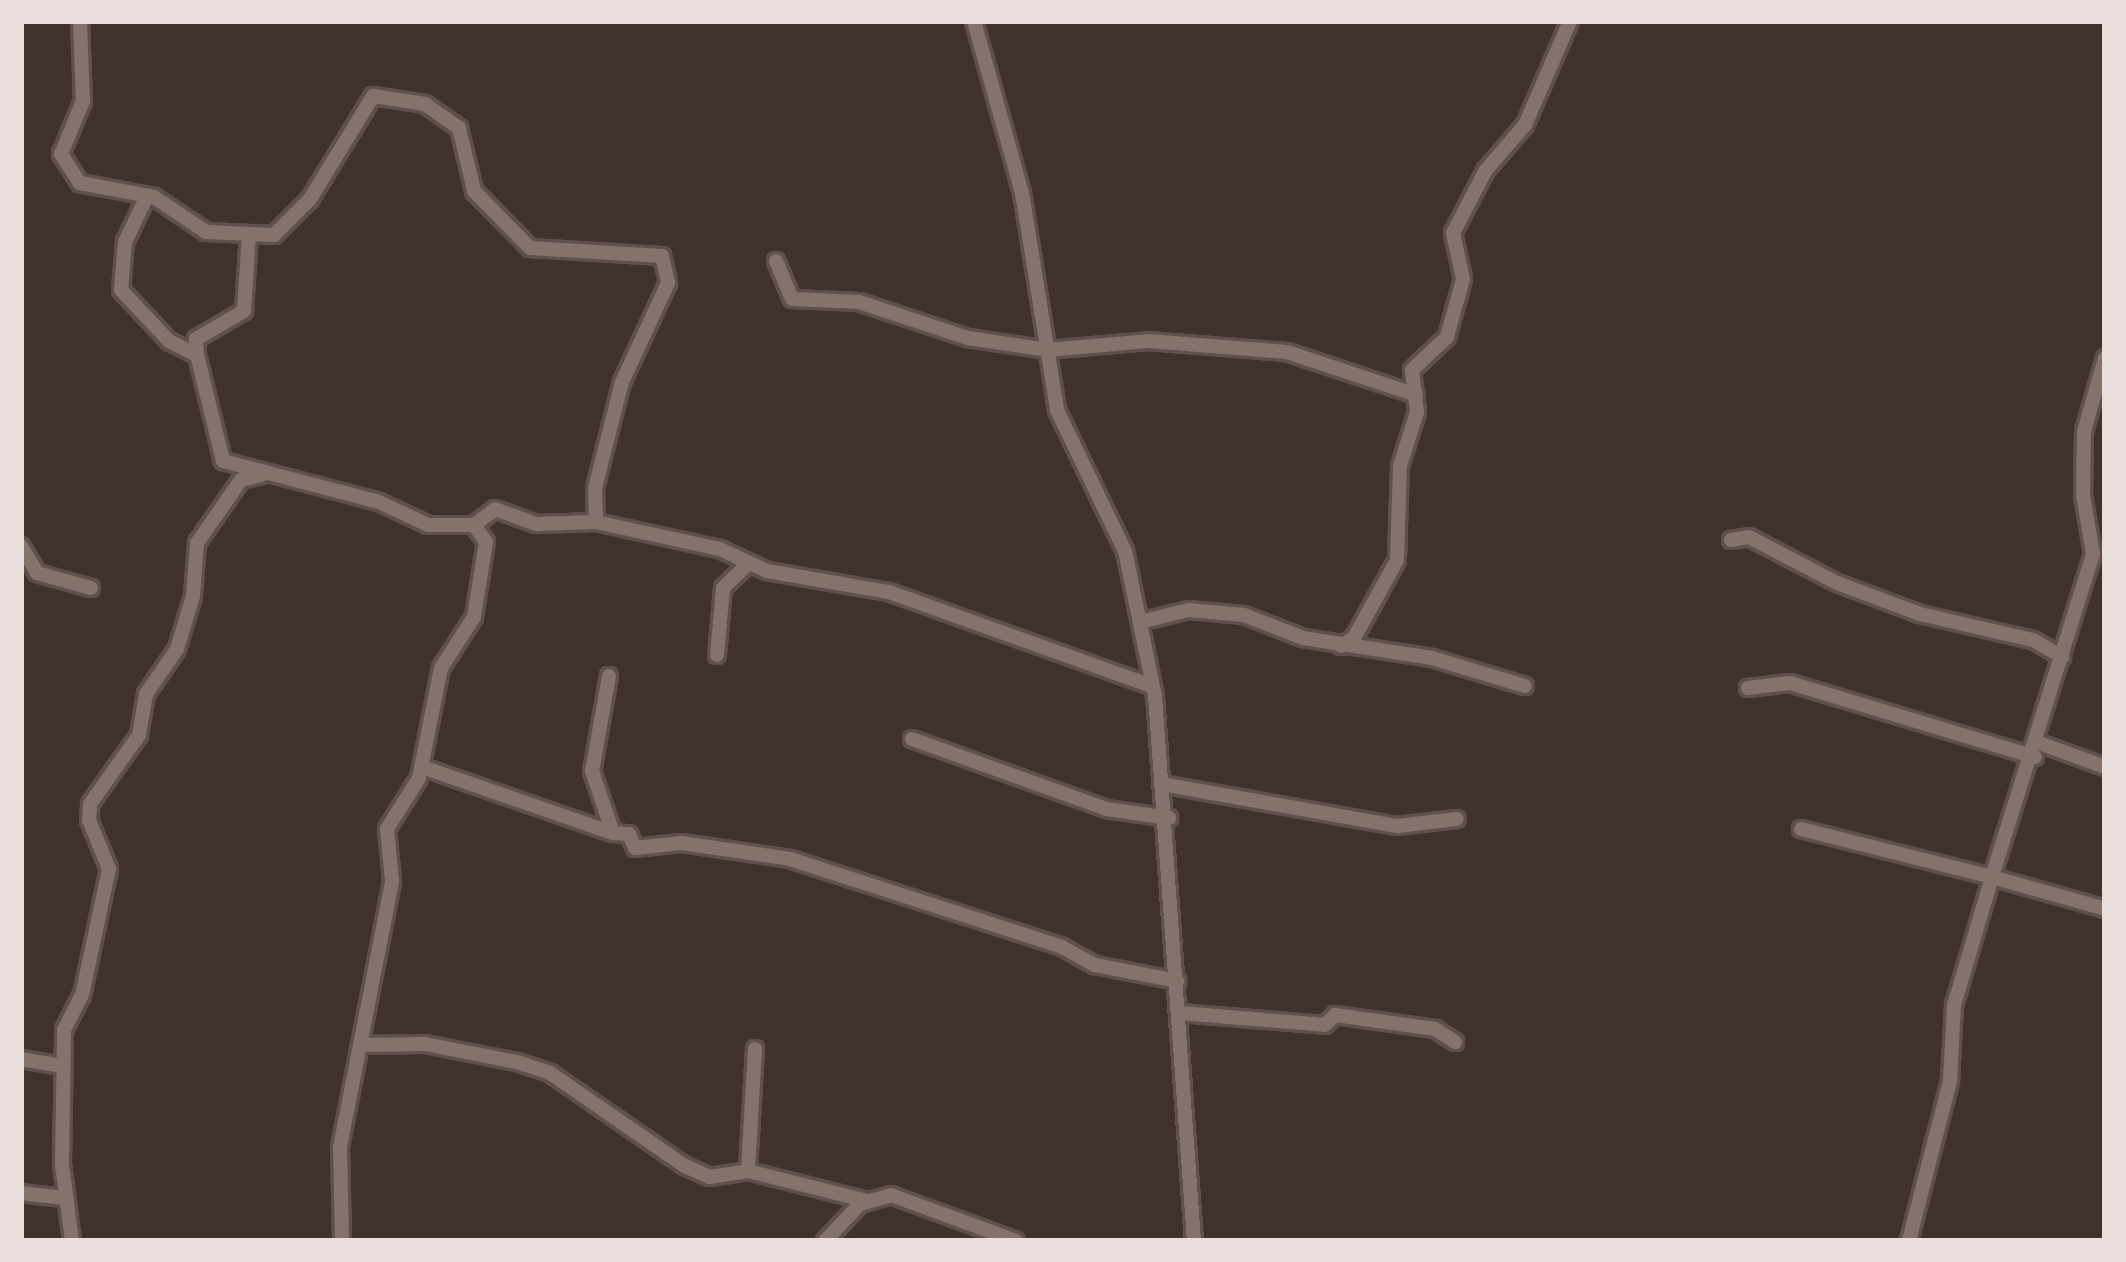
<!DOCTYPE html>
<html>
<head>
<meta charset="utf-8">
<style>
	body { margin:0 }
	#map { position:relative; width:2126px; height:1262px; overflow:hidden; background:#41312c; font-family:"Space Grotesk",sans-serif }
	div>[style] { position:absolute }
	.roads { filter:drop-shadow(3px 0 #5e504c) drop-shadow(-3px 0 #5e504c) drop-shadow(0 3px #5e504c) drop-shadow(0 -3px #5e504c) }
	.minor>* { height:14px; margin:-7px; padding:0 7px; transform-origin:7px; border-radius:7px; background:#85726c }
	span { translate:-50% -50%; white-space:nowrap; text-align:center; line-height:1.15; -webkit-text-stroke:12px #231b19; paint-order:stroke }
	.frame { position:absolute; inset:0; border:24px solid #e9dedb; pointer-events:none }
</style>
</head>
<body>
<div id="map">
	<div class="roads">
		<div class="minor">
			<div style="left:80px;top:21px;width:80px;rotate:87.9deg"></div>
			<div style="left:83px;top:101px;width:57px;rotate:112.5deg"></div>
			<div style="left:61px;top:154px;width:35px;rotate:57deg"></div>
			<div style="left:80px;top:183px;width:75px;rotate:10.7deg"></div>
			<div style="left:154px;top:197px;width:63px;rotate:33.9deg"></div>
			<div style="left:206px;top:232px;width:68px;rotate:2.5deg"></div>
			<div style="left:274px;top:235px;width:51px;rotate:-45deg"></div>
			<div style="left:310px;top:199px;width:121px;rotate:-58.5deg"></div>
			<div style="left:373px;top:96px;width:53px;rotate:8.7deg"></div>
			<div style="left:425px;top:104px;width:42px;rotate:35.2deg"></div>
			<div style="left:459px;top:128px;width:65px;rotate:76.6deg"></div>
			<div style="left:474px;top:191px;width:80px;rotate:45.5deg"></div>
			<div style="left:530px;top:248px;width:132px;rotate:3.5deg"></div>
			<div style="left:662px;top:256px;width:28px;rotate:77deg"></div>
			<div style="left:668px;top:283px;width:109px;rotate:114.9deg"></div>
			<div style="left:622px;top:382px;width:109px;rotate:104.3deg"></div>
			<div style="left:595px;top:488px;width:34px;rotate:88deg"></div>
			<div style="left:596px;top:522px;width:127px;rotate:12.3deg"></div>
			<div style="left:720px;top:549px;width:52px;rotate:25.1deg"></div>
			<div style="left:767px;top:571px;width:124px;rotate:9.8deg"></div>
			<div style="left:889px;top:592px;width:279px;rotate:19.7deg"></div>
			<div style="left:974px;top:21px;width:179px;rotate:74.4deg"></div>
			<div style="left:1022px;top:193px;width:220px;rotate:80.8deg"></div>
			<div style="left:1057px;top:410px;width:157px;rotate:64.3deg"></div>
			<div style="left:1125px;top:551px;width:148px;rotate:78.3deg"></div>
			<div style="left:1155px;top:696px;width:546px;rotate:85.91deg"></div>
			<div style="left:147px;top:196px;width:51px;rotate:115.6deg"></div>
			<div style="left:125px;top:242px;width:48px;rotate:94.8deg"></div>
			<div style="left:121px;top:290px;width:70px;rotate:46.7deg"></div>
			<div style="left:169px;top:341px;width:31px;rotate:27deg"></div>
			<div style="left:197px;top:355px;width:109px;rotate:76.2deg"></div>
			<div style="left:223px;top:461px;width:161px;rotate:14.7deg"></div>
			<div style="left:379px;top:502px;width:54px;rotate:25.1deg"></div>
			<div style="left:428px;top:525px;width:46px"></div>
			<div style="left:474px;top:525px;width:26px;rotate:-37deg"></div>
			<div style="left:495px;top:509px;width:44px;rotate:20.1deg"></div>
			<div style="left:536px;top:524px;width:60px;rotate:-1.9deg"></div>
			<div style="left:776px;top:261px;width:41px;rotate:67.2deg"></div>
			<div style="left:792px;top:299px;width:67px;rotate:2.6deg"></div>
			<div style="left:859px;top:302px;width:115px;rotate:18.3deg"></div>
			<div style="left:968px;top:338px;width:81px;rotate:8.5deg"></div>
			<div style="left:1048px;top:350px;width:100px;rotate:-5.1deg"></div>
			<div style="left:1148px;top:341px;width:139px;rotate:4.5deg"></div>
			<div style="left:1287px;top:352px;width:136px;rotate:18.4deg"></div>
			<div style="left:197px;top:355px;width:16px;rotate:-94deg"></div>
			<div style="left:196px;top:339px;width:56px;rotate:-30.3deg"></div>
			<div style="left:244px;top:311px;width:77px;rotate:-86.3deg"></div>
			<div style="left:2105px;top:358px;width:76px;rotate:106deg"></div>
			<div style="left:2084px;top:431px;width:64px;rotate:90.9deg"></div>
			<div style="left:2083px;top:495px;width:60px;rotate:80.4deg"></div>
			<div style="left:2093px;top:554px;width:338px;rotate:107.4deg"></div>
			<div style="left:1992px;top:877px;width:117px;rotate:15.8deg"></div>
			<div style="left:1731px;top:540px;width:18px;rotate:-9deg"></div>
			<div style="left:1749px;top:537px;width:99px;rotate:27.6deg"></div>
			<div style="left:1837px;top:583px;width:89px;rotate:20.5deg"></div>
			<div style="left:1920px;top:614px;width:116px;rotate:13deg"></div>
			<div style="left:2033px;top:640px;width:34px;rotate:30deg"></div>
			<div style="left:21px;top:546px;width:31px;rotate:59deg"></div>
			<div style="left:37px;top:573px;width:56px;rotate:15.5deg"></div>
			<div style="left:1140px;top:622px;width:50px;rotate:-13.8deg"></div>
			<div style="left:1189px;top:610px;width:55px;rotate:5.2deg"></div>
			<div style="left:1244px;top:615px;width:63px;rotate:21.3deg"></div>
			<div style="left:1303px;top:638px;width:131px;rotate:8.8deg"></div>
			<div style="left:1432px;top:658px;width:97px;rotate:16.8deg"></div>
			<div style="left:1341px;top:646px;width:15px;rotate:-32deg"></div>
			<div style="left:1354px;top:638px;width:89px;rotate:-61.1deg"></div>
			<div style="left:1397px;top:560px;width:94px;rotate:-88.2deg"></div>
			<div style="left:1400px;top:466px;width:57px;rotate:-72.5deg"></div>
			<div style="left:1417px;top:412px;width:42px;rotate:-96.8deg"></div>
			<div style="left:1412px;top:370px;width:48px;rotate:-43.3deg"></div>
			<div style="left:1447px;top:337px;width:60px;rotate:-74.6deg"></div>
			<div style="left:1463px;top:279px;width:47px;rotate:-102.3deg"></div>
			<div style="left:1453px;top:233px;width:71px;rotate:-62.4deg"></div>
			<div style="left:1486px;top:170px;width:60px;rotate:-49.1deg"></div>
			<div style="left:1525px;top:125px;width:113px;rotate:-66.6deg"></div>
			<div style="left:717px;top:655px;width:67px;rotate:-84.9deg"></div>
			<div style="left:723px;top:588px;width:36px;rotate:-44deg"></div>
			<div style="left:609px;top:676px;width:97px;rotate:100.1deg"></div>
			<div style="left:592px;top:771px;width:65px;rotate:71.3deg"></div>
			<div style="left:613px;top:833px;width:16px;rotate:4deg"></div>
			<div style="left:629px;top:834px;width:15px;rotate:67deg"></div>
			<div style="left:635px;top:848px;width:47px;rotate:-6.1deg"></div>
			<div style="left:682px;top:843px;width:109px;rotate:8.4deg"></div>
			<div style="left:790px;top:859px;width:286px;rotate:17.9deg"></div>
			<div style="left:1062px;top:947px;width:38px;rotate:29deg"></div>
			<div style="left:1095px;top:965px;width:84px;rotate:11deg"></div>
			<div style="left:1748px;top:688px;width:42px;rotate:-6.8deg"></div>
			<div style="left:1790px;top:683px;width:256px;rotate:16.8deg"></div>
			<div style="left:912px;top:739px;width:206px;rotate:19.8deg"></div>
			<div style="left:1106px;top:809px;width:64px;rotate:8.1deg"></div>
			<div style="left:2039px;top:743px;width:70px;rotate:20deg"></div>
			<div style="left:422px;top:767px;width:202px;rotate:19.1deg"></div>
			<div style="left:1167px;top:785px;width:234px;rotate:10.1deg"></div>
			<div style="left:1397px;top:826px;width:60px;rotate:-6.7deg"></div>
			<div style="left:1801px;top:829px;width:197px;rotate:14.1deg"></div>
			<div style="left:1992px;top:877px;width:134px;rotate:106.5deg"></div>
			<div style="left:1954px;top:1005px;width:76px;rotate:93deg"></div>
			<div style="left:1950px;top:1081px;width:165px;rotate:104.4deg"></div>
			<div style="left:1180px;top:1013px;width:145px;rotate:4.7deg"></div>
			<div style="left:1325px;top:1025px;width:14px;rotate:-45deg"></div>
			<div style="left:1335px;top:1015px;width:101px;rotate:8deg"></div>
			<div style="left:1435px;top:1029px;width:24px;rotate:33deg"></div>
			<div style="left:360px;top:1045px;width:65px;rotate:-0.9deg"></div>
			<div style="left:425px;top:1044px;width:94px;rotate:11.1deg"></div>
			<div style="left:517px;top:1062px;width:35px;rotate:18deg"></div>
			<div style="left:550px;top:1073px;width:164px;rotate:34.6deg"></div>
			<div style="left:685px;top:1166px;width:27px;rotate:24deg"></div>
			<div style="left:710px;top:1177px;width:38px;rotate:-9deg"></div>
			<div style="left:755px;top:1049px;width:122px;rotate:93.3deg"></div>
			<div style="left:748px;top:1171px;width:123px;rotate:14.1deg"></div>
			<div style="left:21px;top:1059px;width:42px;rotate:9.7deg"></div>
			<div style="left:21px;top:1193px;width:43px;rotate:6.6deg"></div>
			<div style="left:72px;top:1241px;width:78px;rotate:-97.4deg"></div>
			<div style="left:62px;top:1164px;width:134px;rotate:-89.1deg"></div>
			<div style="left:64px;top:1030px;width:39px;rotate:-63deg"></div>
			<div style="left:82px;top:995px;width:129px;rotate:-77.9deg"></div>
			<div style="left:109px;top:869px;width:53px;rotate:-112.2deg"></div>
			<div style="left:89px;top:820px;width:16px;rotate:-86deg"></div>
			<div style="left:90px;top:804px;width:85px;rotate:-54.6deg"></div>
			<div style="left:139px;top:735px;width:42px;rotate:-80.3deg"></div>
			<div style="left:146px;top:694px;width:55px;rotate:-55.4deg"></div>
			<div style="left:177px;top:649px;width:55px;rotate:-73.2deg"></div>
			<div style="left:193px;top:596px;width:53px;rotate:-85.7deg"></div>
			<div style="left:197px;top:543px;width:77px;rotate:-55.1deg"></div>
			<div style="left:241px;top:480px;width:21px;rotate:-14deg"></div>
			<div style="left:342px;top:1241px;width:94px;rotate:-91.2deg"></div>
			<div style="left:340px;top:1147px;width:271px;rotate:-78.9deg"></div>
			<div style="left:392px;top:881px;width:52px;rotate:-95.5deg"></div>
			<div style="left:387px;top:829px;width:60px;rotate:-57.9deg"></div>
			<div style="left:419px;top:778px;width:112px;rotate:-78.7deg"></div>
			<div style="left:441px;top:668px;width:61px;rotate:-57.1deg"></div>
			<div style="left:474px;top:617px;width:76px;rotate:-80.9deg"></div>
			<div style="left:486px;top:542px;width:21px;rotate:-125deg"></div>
			<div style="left:825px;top:1241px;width:51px;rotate:-46.6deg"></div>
			<div style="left:860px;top:1204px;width:32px;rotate:-16deg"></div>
			<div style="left:891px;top:1195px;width:133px;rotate:20.2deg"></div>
		</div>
	</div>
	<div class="frame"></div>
</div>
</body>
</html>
